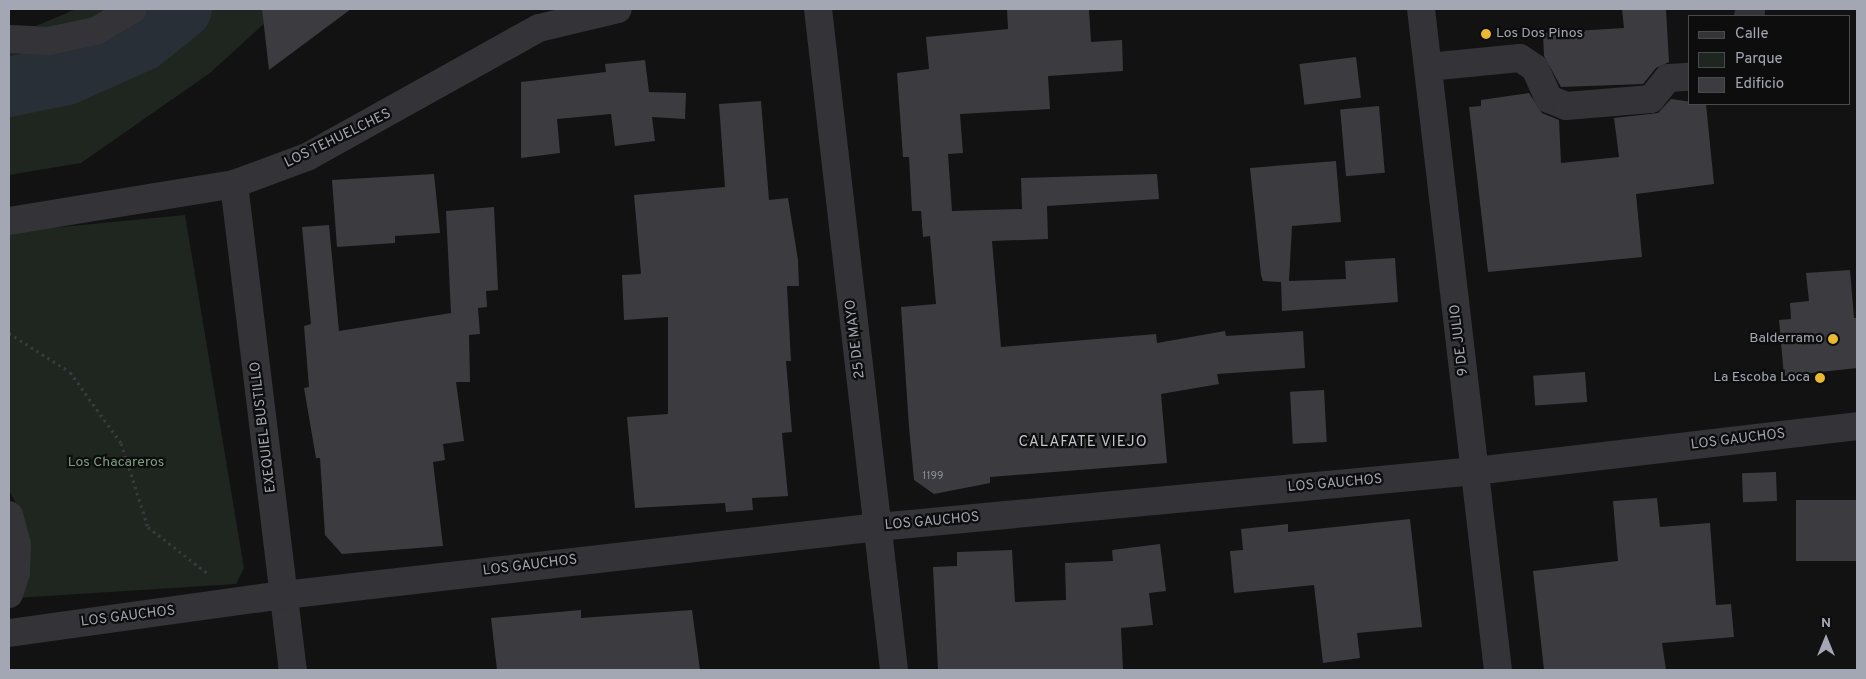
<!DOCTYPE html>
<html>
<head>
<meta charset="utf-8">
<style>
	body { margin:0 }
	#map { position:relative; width:1866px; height:679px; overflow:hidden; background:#121213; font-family:Overpass,sans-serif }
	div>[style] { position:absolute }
	.green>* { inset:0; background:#1e261f }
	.river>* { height:60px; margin:-30px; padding:0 30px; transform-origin:30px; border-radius:30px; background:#292f36 }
	.building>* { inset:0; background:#3c3c40; transform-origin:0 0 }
	.path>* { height:3px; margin-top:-1.5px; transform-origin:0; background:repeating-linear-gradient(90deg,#393a3f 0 2.5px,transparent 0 6.5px) }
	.minor>* { height:28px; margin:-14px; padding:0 14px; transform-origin:14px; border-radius:14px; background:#333338 }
	.dots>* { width:14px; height:14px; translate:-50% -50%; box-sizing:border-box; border:2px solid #0d0d0e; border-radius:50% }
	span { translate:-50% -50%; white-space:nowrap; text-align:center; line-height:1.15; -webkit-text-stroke:4.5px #0d0d0e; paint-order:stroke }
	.number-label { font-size:11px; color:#898c96 }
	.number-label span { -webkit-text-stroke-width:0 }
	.poi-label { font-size:14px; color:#a3a7b3 }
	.left { translate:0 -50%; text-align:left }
	.right { translate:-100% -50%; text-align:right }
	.street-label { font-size:14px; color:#a3a7b3 }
	.park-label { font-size:14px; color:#7b9e7f }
	.neighbourhood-label { font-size:15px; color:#c4c6cf; letter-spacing:1px }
	.frame { position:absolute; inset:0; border:10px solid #a3a7b3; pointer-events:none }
	.legend { position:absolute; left:1688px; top:15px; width:162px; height:90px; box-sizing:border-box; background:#0d0d0e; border:1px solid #494b50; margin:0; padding:6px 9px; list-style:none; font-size:15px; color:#a3a7b3 }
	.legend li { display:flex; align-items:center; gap:10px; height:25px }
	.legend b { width:25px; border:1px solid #494b50 }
	.north { position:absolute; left:1801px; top:614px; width:50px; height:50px; -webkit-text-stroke:4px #0d0d0e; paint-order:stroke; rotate:0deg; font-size:14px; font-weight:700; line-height:20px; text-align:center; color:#a3a7b3 }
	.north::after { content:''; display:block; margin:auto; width:18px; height:22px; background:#a3a7b3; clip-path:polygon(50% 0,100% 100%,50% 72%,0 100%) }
</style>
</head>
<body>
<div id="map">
	<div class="green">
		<div style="clip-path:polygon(76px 9px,280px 9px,210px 73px,81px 163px,9px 175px,9px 25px,36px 26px)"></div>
		<div style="clip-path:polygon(185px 215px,244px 568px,236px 584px,15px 598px,20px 511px,9px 490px,9px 232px)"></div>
	</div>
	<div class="river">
		<div style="left:9px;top:87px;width:58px;rotate:-11.9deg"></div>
		<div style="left:66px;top:75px;width:83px;rotate:-24.1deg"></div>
		<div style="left:142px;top:41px;width:51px;rotate:-38.7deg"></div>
	</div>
	<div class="building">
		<div style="clip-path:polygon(262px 9px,351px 9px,269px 70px)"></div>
		<div style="clip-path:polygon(1007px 9px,1089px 9px,1091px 42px,1122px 40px,1123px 71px,1048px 76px,1050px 109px,960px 114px,963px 153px,948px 154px,952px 211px,1022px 209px,1021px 178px,1157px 174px,1159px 199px,1047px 206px,1048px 239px,992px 241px,1001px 347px,1156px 334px,1157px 343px,1225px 331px,1226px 336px,1303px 331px,1305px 368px,1217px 374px,1219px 384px,1161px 394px,1167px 463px,990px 477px,990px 483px,934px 494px,914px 480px,909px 427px,901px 307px,936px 304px,930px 236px,923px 237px,921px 211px,912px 211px,909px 157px,903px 157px,897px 73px,929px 69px,926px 37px,1008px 29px)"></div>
		<div style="clip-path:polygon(1622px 9px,1666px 9px,1669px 62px,1656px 68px,1643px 84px,1561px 87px,1544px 56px,1543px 33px,1624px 28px)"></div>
		<div style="left:1356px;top:57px;width:41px;height:57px;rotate:83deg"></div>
		<div style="clip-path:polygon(645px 60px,649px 92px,686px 93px,685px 119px,652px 117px,655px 141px,615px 146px,611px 114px,557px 119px,560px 153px,521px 158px,521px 82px,606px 72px,605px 64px)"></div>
		<div style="clip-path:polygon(1529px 93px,1542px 113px,1559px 120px,1561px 163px,1619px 157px,1614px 118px,1658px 113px,1671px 99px,1706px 104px,1714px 184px,1636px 194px,1642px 257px,1488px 272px,1469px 107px,1481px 106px,1481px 100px)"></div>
		<div style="clip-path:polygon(761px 101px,769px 200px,788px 198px,798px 260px,799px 286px,787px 286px,791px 361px,786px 361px,792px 432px,782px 433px,788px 496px,752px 498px,753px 510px,726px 512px,725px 503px,635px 508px,627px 417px,668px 414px,668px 317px,624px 320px,622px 275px,641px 274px,634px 195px,725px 187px,719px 104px)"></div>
		<div style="left:1379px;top:106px;width:67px;height:39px;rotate:85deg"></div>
		<div style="clip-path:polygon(1336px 161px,1341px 222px,1292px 226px,1289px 281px,1346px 279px,1345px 261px,1395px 258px,1398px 302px,1282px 311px,1281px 282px,1263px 281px,1261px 275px,1250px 168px)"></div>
		<div style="clip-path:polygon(434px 174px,440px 233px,395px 236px,395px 243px,337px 247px,332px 180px)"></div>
		<div style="clip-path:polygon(494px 207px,498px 290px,486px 291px,487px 307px,478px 308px,480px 334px,469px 335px,470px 382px,456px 382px,464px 441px,443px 444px,445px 460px,433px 462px,443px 546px,342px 554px,325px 535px,320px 458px,316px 458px,304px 388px,309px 387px,304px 326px,311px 324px,302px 227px,329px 225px,339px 331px,451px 313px,446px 211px)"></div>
		<div style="clip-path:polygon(1850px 270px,1854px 318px,1857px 318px,1857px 368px,1784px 376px,1779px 320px,1791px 319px,1790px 303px,1809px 301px,1806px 273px)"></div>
		<div style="left:1585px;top:372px;width:30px;height:52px;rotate:86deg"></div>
		<div style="left:1324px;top:390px;width:52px;height:34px;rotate:87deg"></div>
		<div style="left:1776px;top:472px;width:29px;height:34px;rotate:88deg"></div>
		<div style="clip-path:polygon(1657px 498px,1660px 527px,1710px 523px,1716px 605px,1731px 604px,1734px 637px,1662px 643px,1666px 670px,1544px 670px,1533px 571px,1618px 561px,1613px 501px)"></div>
		<div style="left:1857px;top:500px;width:61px;height:61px;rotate:90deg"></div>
		<div style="clip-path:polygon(1410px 519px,1422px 627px,1357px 633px,1360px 658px,1323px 663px,1314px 585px,1234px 593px,1230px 551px,1243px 550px,1241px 529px,1288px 524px,1288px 532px)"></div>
		<div style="clip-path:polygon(1160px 544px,1166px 591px,1149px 593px,1153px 625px,1121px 628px,1123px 670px,938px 670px,933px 567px,957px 566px,957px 552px,1012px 550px,1015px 602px,1066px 600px,1065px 563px,1113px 561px,1112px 550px)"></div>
		<div style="clip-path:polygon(581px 610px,581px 618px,692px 610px,700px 670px,497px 670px,491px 618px)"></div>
	</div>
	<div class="path">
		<div style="left:9px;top:333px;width:72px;rotate:32.6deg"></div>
		<div style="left:70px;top:372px;width:87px;rotate:54.3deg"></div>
		<div style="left:121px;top:443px;width:88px;rotate:72.2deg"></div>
		<div style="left:148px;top:527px;width:75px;rotate:37.9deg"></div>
	</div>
	<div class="minor">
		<div style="left:818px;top:9px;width:665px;rotate:83.44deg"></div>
		<div style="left:1421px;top:9px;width:665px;rotate:83.36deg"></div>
		<div style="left:1748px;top:16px;width:6px;rotate:-59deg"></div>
		<div style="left:9px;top:39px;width:39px;rotate:3deg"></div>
		<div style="left:48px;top:41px;width:49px;rotate:-11.8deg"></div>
		<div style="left:96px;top:31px;width:43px;rotate:-30.7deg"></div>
		<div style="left:1428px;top:67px;width:92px;rotate:-5.6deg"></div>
		<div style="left:1520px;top:58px;width:18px;rotate:34deg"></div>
		<div style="left:1535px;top:68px;width:34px;rotate:66deg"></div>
		<div style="left:1549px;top:99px;width:18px;rotate:22deg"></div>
		<div style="left:1566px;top:106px;width:85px;rotate:-4.7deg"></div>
		<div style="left:1651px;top:99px;width:27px;rotate:-51deg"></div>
		<div style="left:1668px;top:78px;width:22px;rotate:-3deg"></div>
		<div style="left:234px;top:184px;width:490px;rotate:83.1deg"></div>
		<div style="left:9px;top:221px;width:228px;rotate:-9.3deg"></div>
		<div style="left:234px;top:184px;width:78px;rotate:-20.3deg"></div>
		<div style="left:307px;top:157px;width:265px;rotate:-29.1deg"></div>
		<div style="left:539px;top:28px;width:81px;rotate:-13.5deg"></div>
		<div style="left:9px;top:515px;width:30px;rotate:75deg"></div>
		<div style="left:17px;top:544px;width:29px;rotate:92deg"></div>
		<div style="left:16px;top:573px;width:22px;rotate:108deg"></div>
		<div style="left:9px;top:633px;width:278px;rotate:-7.9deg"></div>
		<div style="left:284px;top:595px;width:598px;rotate:-6.53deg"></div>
		<div style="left:878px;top:527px;width:600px;rotate:-5.36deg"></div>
		<div style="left:1475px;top:471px;width:385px;rotate:-6.7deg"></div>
	</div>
	<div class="dots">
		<div style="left:1486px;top:34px;background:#eab832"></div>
		<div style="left:1833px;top:339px;background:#eab832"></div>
		<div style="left:1820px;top:378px;background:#eab832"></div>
	</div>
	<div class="number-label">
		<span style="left:933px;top:476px">1199</span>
	</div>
	<div class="poi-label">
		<span class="left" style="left:1496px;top:34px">Los Dos Pinos</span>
		<span class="right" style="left:1823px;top:339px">Balderramo</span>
		<span class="right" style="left:1810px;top:378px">La Escoba Loca</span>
	</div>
	<div class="street-label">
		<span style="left:338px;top:139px;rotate:-26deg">LOS TEHUELCHES</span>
		<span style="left:856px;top:339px;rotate:-97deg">25 DE MAYO</span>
		<span style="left:1460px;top:340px;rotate:-97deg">9 DE JULIO</span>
		<span style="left:264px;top:427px;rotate:-97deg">EXEQUIEL BUSTILLO</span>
		<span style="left:1738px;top:440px;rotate:-7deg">LOS GAUCHOS</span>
		<span style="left:1335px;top:484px;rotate:-5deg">LOS GAUCHOS</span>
		<span style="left:932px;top:522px;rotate:-5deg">LOS GAUCHOS</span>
		<span style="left:530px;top:566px;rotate:-7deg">LOS GAUCHOS</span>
		<span style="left:128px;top:617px;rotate:-7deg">LOS GAUCHOS</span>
	</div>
	<div class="park-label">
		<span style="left:116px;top:463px">Los Chacareros</span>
	</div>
	<div class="neighbourhood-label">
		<span style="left:1083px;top:443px">CALAFATE VIEJO</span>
	</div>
	<div class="frame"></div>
	<ul class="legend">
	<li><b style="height:6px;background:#333338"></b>Calle</li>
	<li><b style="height:14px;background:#1e261f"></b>Parque</li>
	<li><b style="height:14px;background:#3c3c40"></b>Edificio</li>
	</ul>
	<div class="north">N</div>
</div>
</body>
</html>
